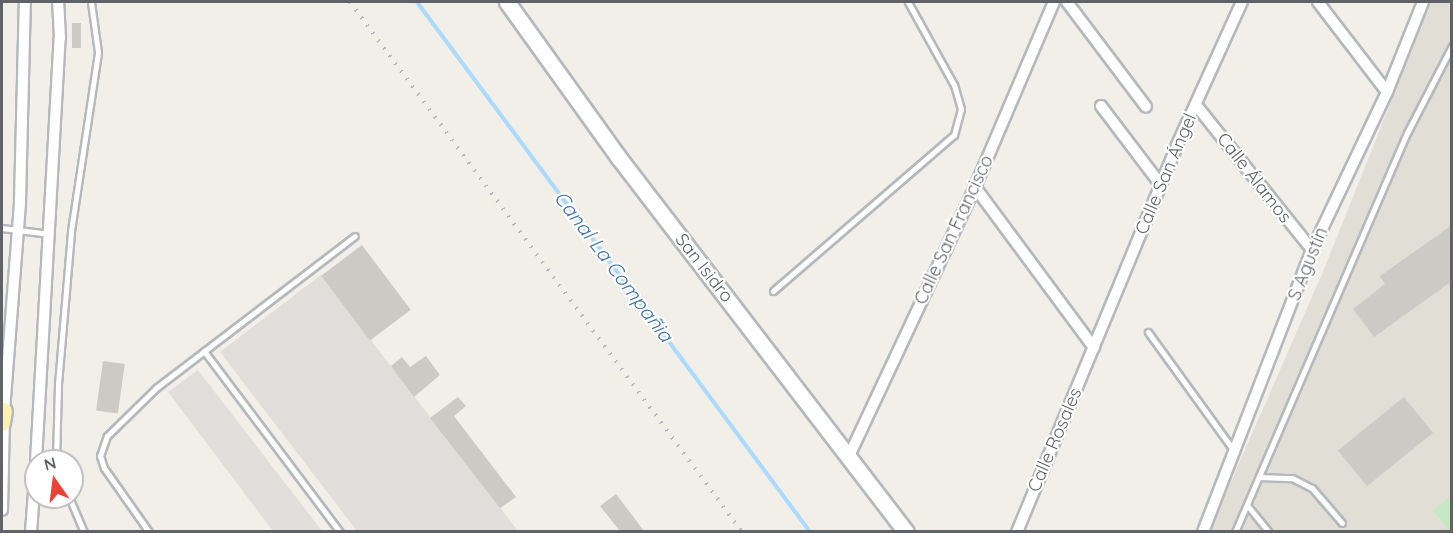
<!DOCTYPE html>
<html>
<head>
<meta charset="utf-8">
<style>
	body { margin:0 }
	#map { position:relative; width:1453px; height:533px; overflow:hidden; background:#f1efe8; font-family:Quicksand,sans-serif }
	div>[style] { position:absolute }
	.industrial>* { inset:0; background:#e0deda }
	.education>* { inset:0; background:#e1ded6 }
	.green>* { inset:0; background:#c5e8c5 }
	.stream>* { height:4px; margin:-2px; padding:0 2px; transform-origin:2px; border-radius:2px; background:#aadaff }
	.building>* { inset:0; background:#cccac5; transform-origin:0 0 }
	.roads { filter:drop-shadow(2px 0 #b5b8bc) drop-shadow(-2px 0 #b5b8bc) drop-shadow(0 2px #b5b8bc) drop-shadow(0 -2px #b5b8bc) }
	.lane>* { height:5px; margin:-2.5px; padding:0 2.5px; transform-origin:2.5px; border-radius:2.5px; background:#fff }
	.street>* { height:10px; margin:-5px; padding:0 5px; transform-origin:5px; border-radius:5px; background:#fff }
	.secondary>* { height:15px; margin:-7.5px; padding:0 7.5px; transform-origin:7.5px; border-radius:7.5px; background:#fff }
	.primary>* { height:16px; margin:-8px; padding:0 8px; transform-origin:8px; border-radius:8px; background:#fff2af }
	.rail>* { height:4px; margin-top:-2px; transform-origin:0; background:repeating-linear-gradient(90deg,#b6b7b8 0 1.5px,transparent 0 9.5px) }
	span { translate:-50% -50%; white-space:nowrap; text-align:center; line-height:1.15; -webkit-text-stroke:4.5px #fff; paint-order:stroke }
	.street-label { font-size:18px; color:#5f6368 }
	.water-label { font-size:20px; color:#4174aa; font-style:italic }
	.frame { position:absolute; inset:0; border:3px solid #5f6368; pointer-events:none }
	.north { position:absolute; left:24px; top:449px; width:60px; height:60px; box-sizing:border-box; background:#fff; border:2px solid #bfc1c3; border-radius:50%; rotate:346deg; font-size:16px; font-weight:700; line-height:24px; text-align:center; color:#5f6368 }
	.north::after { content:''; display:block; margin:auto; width:21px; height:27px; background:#ea4335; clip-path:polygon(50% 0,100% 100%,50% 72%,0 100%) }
</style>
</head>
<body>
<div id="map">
	<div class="industrial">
		<div style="clip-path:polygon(321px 275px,370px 339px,518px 531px,357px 531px,220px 352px)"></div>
		<div style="clip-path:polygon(198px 370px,322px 531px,273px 531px,168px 392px)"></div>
	</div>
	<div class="education">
		<div style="clip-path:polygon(1431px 2px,1451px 2px,1451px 531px,1209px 532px,1322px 274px)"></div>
	</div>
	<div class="green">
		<div style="clip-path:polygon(1451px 496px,1451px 531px,1449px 531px,1433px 510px)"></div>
	</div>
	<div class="stream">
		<div style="left:417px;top:2px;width:660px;rotate:53.44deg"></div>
	</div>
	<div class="building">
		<div style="left:72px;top:23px;width:9px;height:25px"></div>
		<div style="clip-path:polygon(1452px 225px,1452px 281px,1374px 337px,1353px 309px,1385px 284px,1380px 276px)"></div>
		<div style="left:362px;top:245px;width:81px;height:51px;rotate:53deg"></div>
		<div style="clip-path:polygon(426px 356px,440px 375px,414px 397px,391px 366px,402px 357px,410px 367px)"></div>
		<div style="left:103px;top:361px;width:22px;height:50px;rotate:8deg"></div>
		<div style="clip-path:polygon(458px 397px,466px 406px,454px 416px,516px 497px,500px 508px,430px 418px)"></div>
		<div style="left:1404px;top:397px;width:46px;height:85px;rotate:51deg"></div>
		<div style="clip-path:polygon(616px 494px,644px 531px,620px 531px,600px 506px)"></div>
	</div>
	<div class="roads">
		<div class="lane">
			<div style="left:2px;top:228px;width:48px;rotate:7.1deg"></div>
			<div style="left:773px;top:291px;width:239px;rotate:-40.8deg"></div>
			<div style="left:954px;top:135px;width:27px;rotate:-75deg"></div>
			<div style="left:961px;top:109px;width:25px;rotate:-106deg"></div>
			<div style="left:954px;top:85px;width:95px;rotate:-119deg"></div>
			<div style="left:1148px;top:332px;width:148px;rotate:54.1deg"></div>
			<div style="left:204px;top:351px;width:226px;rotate:53.1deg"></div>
			<div style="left:56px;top:461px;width:77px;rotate:-88.5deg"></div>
			<div style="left:58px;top:384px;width:154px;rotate:-85.1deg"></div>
			<div style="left:71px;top:231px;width:181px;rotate:-81.4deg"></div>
			<div style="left:98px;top:52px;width:50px;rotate:-98deg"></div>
			<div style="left:1259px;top:477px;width:33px;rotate:2deg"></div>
			<div style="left:1292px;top:478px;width:22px;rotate:27deg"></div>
			<div style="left:1312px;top:488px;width:46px;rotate:49.4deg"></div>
			<div style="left:69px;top:497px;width:38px;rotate:67deg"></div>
			<div style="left:1247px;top:505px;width:35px;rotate:51deg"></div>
			<div style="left:149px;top:532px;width:78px;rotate:-125.1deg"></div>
			<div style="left:104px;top:468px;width:13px;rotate:-108deg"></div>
			<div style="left:100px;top:456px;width:21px;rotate:-71deg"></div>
			<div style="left:107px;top:436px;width:69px;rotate:-44.4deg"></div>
			<div style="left:156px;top:388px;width:250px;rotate:-37.4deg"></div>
			<div style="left:1235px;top:532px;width:434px;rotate:-66.7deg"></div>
			<div style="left:1407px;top:133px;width:98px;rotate:-62.7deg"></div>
		</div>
		<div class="street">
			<div style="left:1067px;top:2px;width:131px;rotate:53deg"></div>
			<div style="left:1318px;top:2px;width:113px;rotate:52.5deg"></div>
			<div style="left:1196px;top:105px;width:186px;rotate:51.3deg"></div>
			<div style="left:1101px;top:106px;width:99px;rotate:52.8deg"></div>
			<div style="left:975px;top:187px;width:200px;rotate:53.5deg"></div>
			<div style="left:849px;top:456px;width:297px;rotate:-64.9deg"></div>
			<div style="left:975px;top:187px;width:201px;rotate:-66.9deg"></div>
			<div style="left:36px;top:461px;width:424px;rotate:-86.8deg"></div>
			<div style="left:60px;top:38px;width:36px;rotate:-93deg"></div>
			<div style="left:2px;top:510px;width:99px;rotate:-88.8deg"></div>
			<div style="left:4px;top:411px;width:211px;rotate:-85.6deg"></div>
			<div style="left:20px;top:201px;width:199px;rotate:-88.6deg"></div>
			<div style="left:31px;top:532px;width:67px;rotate:-85.7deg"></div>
			<div style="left:1017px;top:532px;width:419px;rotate:-67.5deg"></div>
			<div style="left:1177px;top:145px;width:157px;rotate:-65.6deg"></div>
			<div style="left:1203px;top:532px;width:302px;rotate:-68.9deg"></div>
			<div style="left:1312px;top:250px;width:175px;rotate:-64.6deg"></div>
			<div style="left:1387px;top:92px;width:97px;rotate:-68.2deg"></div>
		</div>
		<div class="secondary">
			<div style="left:507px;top:2px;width:192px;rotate:54.3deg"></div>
			<div style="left:619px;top:158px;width:471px;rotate:52.5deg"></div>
		</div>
		<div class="primary">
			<div style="left:2px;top:423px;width:12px;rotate:-81deg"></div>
		</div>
	</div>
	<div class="rail">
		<div style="left:350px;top:2px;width:659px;rotate:53.51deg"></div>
	</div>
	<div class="street-label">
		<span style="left:1166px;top:174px;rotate:-67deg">Calle San Ángel</span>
		<span style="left:1254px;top:178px;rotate:52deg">Calle Álamos</span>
		<span style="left:954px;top:230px;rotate:-65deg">Calle San Francisco</span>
		<span style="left:1308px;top:264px;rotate:-68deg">S Agustín</span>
		<span style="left:704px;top:268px;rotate:52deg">San Isidro</span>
		<span style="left:1055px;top:440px;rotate:-67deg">Calle Rosales</span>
	</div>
	<div class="water-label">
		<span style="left:614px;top:266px;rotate:53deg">Canal La Compañia</span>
	</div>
	<div class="frame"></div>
	<div class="north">N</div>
</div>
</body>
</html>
